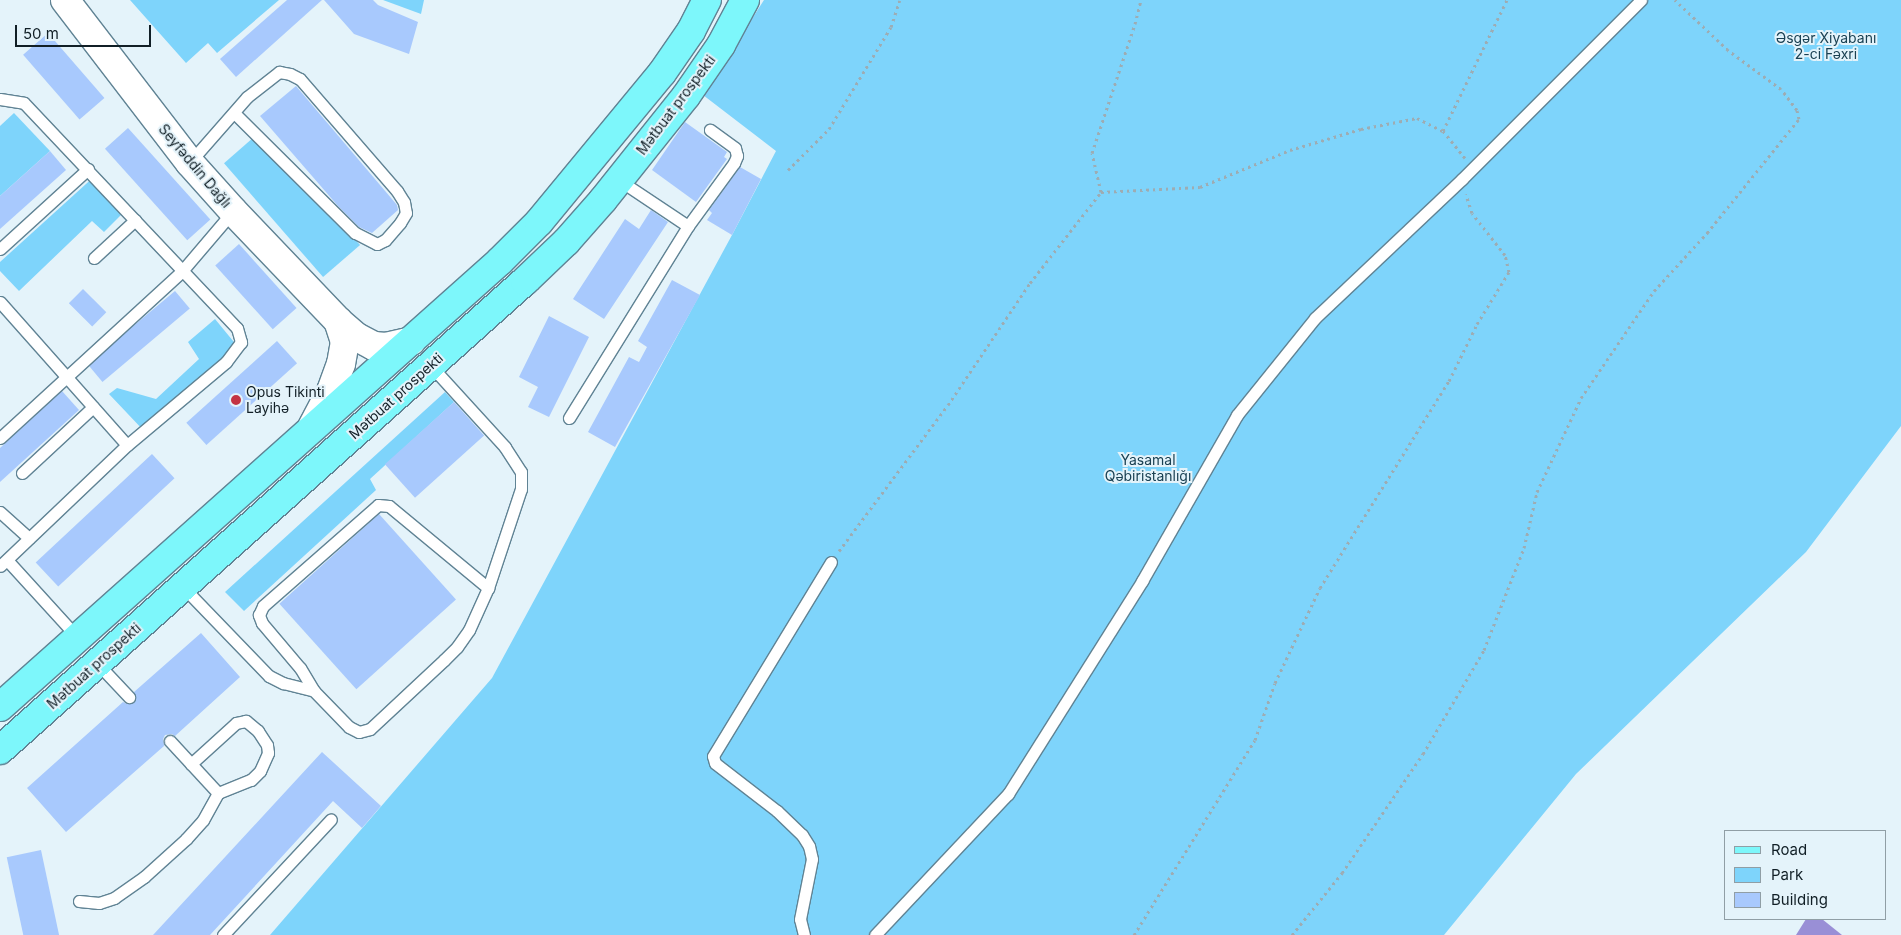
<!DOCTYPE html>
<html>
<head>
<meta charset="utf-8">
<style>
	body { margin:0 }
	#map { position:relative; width:1901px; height:935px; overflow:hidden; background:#e4f3fa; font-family:Inter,sans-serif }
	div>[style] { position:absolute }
	.green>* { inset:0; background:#7ed4fb; transform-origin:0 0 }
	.water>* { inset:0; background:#998fd6 }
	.building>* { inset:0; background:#a8c9fd; transform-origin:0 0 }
	.path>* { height:3px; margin-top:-1.5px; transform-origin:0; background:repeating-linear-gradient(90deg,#9dacb3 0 2.5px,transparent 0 6.5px) }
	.roads { filter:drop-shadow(1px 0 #608394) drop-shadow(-1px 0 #608394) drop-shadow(0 1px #608394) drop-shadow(0 -1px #608394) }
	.service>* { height:11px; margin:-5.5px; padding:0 5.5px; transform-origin:5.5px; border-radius:5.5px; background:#fff }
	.tertiary>* { height:28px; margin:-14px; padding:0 14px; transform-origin:14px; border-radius:14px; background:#fff }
	.primary>* { height:28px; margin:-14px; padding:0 14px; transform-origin:14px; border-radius:14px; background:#7df7fb }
	.dots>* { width:14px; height:14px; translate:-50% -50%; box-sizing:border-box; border:2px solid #e4f3fa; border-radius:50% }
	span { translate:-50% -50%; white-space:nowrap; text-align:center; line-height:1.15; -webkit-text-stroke:4px #e4f3fa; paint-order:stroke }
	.park-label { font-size:14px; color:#1a4153 }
	.street-label { font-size:14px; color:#111f26 }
	.poi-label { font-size:14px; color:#111f26 }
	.left { translate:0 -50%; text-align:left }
	.legend { position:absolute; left:1724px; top:830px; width:162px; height:90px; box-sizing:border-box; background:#e4f3fa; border:1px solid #909ea5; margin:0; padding:6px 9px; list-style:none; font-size:15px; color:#111f26 }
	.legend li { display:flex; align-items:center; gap:10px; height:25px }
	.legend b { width:25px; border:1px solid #909ea5 }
	.scale { position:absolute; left:15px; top:25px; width:136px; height:22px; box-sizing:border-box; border:2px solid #111f26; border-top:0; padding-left:6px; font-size:15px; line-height:18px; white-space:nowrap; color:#111f26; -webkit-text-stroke:4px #e4f3fa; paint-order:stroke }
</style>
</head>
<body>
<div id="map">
	<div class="green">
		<div style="clip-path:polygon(130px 0,279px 0,217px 53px,208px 43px,186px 63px)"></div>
		<div style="clip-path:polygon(383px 0,424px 0,421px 14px)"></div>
		<div style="clip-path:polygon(764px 0,1901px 0,1901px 426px,1806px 552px,1576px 774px,1444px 935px,270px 935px,492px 678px,732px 235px,776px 151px,703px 95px)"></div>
		<div style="clip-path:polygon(14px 113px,50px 151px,0 196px,0 126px)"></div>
		<div style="left:261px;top:131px;width:151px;height:49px;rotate:49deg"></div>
		<div style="clip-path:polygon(97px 174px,128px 208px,104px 232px,92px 221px,19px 291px,0 271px,0 262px)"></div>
		<div style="clip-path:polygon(215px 319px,238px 347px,145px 432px,109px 394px,117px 388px,156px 399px,199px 359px,188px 342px)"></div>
		<div style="clip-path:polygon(445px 392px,454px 402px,370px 479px,376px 490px,244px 611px,225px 592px)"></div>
	</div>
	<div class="water">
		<div style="clip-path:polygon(1806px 919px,1822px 919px,1842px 935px,1796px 935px)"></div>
	</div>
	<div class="building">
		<div style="clip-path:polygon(287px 0,322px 0,236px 77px,220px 59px)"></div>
		<div style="clip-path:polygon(324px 0,373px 0,378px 5px,418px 22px,409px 54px,354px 34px)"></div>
		<div style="left:48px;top:33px;width:86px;height:33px;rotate:49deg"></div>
		<div style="clip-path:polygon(296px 86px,397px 205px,398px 210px,372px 233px,359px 227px,338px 206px,260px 116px)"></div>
		<div style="clip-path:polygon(685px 122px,727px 152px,724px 157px,727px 159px,696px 202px,652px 170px)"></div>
		<div style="left:128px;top:128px;width:123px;height:31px;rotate:48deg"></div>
		<div style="clip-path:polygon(50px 151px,66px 170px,0 229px,0 196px)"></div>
		<div style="clip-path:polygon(740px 167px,761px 179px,732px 235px,707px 220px,712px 213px,709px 210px)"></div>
		<div style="clip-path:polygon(651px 210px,668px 222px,604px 319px,573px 299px,625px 219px,639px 229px)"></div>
		<div style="left:239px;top:244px;width:86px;height:32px;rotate:48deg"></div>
		<div style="clip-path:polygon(672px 280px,700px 295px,615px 447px,588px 432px,629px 357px,639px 362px,647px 347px,638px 341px)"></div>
		<div style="left:83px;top:289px;width:33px;height:20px;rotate:45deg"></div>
		<div style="left:175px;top:291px;width:23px;height:114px;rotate:50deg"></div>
		<div style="clip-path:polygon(549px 316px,589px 337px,549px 417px,528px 407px,538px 387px,519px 377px)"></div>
		<div style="left:277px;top:341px;width:30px;height:122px;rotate:48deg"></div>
		<div style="clip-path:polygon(62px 391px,79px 410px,0 482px,0 448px)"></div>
		<div style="left:454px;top:402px;width:45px;height:93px;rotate:48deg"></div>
		<div style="left:152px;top:454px;width:33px;height:159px;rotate:47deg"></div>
		<div style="left:379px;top:514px;width:115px;height:134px;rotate:48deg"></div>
		<div style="clip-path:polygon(201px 633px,240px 677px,175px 736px,172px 734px,165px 735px,163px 739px,164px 746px,66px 832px,27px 788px,123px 702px,127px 704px,134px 703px,136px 699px,134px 692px)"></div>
		<div style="clip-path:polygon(322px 752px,381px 806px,362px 828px,333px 801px,210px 935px,153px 935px)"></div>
		<div style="left:41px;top:850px;width:87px;height:35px;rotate:78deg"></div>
	</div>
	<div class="path">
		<div style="left:1465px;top:158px;width:35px;rotate:-129deg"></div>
		<div style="left:1443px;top:131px;width:146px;rotate:-64deg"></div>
		<div style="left:788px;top:170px;width:58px;rotate:-45deg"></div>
		<div style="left:829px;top:129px;width:119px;rotate:-58.7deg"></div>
		<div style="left:891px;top:27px;width:28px;rotate:-72deg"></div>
		<div style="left:1101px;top:192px;width:40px;rotate:-103deg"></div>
		<div style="left:1092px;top:153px;width:136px;rotate:-71.6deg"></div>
		<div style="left:1135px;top:24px;width:25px;rotate:-76deg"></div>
		<div style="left:839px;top:551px;width:182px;rotate:-53.3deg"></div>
		<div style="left:948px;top:405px;width:147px;rotate:-56.1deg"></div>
		<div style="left:1030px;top:283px;width:115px;rotate:-52deg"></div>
		<div style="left:1101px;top:192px;width:99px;rotate:-2.9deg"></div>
		<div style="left:1200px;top:187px;width:97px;rotate:-22.3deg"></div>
		<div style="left:1290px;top:150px;width:74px;rotate:-16.5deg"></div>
		<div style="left:1361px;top:129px;width:57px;rotate:-11.1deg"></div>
		<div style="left:1417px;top:118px;width:29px;rotate:27deg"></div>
		<div style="left:1134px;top:935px;width:229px;rotate:-58.2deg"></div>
		<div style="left:1255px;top:740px;width:60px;rotate:-70.7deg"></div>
		<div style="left:1275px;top:683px;width:105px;rotate:-64.7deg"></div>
		<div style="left:1320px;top:588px;width:244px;rotate:-58.1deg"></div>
		<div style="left:1449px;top:381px;width:64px;rotate:-63.8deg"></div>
		<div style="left:1477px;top:324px;width:61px;rotate:-58.4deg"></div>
		<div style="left:1509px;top:272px;width:17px;rotate:-103deg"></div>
		<div style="left:1505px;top:255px;width:53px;rotate:-128.2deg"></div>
		<div style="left:1472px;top:213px;width:20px;rotate:-108deg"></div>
		<div style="left:1292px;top:935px;width:80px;rotate:-51.1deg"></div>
		<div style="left:1342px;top:873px;width:144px;rotate:-55.8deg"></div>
		<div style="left:1423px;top:754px;width:121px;rotate:-59.6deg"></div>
		<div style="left:1484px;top:650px;width:110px;rotate:-68.6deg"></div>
		<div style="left:1524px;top:548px;width:57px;rotate:-76.9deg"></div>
		<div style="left:1537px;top:492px;width:104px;rotate:-64.9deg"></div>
		<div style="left:1581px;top:398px;width:130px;rotate:-55.7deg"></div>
		<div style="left:1654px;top:291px;width:79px;rotate:-47.6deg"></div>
		<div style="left:1707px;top:233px;width:146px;rotate:-51.1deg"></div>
		<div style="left:1799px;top:119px;width:9px;rotate:-103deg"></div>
		<div style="left:1797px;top:110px;width:26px;rotate:-127deg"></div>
		<div style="left:1781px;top:89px;width:66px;rotate:-143.7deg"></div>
		<div style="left:1728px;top:50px;width:73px;rotate:-136.7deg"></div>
	</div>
	<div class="roads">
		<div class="service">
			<div style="left:0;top:99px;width:24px;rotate:9deg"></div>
			<div style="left:24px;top:103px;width:310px;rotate:46.6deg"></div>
			<div style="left:237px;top:328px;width:15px;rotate:74deg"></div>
			<div style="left:241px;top:342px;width:25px;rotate:127deg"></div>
			<div style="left:226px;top:362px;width:129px;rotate:140deg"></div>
			<div style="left:127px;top:445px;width:175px;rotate:136.4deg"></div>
			<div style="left:190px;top:162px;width:86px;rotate:-48.8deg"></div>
			<div style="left:247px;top:97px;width:41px;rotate:-38deg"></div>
			<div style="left:279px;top:72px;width:11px;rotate:10deg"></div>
			<div style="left:290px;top:74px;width:11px;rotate:27deg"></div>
			<div style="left:300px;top:79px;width:148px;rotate:49.1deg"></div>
			<div style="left:397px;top:191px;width:13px;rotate:58deg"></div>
			<div style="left:404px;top:202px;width:11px;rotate:80deg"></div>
			<div style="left:406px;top:213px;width:12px;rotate:121deg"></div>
			<div style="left:400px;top:223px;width:23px;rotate:131deg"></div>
			<div style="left:385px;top:240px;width:9px;rotate:153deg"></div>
			<div style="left:377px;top:244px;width:25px;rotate:-153deg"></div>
			<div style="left:355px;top:233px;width:170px;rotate:-135.2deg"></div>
			<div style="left:619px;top:180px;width:83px;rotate:33.7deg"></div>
			<div style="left:0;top:249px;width:119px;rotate:-42.3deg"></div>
			<div style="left:94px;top:258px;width:56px;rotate:-42.8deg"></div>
			<div style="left:0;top:302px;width:191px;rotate:48.4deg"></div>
			<div style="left:569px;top:418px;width:226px;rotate:-58.2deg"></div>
			<div style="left:688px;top:226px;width:78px;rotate:-53.9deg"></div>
			<div style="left:734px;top:163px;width:8px;rotate:-67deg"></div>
			<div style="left:737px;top:156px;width:8px;rotate:-104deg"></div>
			<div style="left:735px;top:148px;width:31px;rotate:-144deg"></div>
			<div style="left:0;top:438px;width:247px;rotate:-42.5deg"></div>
			<div style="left:182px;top:271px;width:79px;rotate:-49.6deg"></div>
			<div style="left:22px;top:473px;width:97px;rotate:-42.9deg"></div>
			<div style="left:0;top:512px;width:39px;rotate:42deg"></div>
			<div style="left:7px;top:560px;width:105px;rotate:47.7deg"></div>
			<div style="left:183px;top:587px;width:124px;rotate:46deg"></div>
			<div style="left:269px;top:676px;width:16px;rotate:27deg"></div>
			<div style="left:283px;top:683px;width:32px;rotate:14deg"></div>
			<div style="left:314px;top:691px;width:50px;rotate:45.8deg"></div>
			<div style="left:349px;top:727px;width:11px;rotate:27deg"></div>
			<div style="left:359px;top:732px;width:11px;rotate:-15deg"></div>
			<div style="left:370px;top:729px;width:101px;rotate:-43deg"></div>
			<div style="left:444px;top:660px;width:18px;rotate:-45deg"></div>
			<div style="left:457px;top:647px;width:21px;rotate:-55deg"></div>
			<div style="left:469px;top:630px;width:46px;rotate:-65.7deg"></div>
			<div style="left:488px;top:588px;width:104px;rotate:-71.6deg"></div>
			<div style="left:521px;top:489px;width:17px;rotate:-90deg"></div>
			<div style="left:521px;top:472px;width:30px;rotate:-123deg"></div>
			<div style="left:505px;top:447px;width:111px;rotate:-132.4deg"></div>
			<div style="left:97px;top:663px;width:47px;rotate:46.7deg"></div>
			<div style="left:314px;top:691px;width:27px;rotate:-121deg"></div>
			<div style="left:300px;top:668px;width:59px;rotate:-130.2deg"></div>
			<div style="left:262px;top:623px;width:9px;rotate:-111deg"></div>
			<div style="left:259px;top:615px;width:10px;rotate:-66deg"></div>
			<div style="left:263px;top:606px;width:153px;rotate:-41.3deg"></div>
			<div style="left:378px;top:505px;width:11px;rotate:5deg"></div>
			<div style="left:389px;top:506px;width:129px;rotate:39.6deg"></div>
			<div style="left:170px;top:741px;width:71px;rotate:47.3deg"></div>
			<div style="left:79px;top:901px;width:20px;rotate:6deg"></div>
			<div style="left:99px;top:903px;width:16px;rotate:-18deg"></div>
			<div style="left:114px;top:898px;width:37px;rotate:-35deg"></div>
			<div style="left:144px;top:877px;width:57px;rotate:-42.1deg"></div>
			<div style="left:186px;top:839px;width:25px;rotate:-48deg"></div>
			<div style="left:203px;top:820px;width:31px;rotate:-61deg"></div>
			<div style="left:218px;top:793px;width:35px;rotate:-22deg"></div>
			<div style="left:251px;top:780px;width:13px;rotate:-45deg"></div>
			<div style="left:260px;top:771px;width:20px;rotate:-66deg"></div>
			<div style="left:268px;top:753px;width:8px;rotate:-97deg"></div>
			<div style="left:267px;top:745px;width:17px;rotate:-123deg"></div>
			<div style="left:258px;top:731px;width:16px;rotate:-140deg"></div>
			<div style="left:246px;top:721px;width:10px;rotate:169deg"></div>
			<div style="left:236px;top:723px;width:61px;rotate:137.7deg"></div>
			<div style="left:223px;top:935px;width:158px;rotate:-47deg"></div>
			<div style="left:804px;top:935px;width:16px;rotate:-104deg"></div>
			<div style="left:800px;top:919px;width:61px;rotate:-78.7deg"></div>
			<div style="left:812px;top:859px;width:13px;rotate:-103deg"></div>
			<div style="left:809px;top:846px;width:13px;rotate:-122deg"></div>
			<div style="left:802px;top:835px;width:35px;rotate:-136deg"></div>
			<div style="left:777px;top:811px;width:78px;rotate:-142.3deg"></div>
			<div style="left:715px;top:763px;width:7px;rotate:-106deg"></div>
			<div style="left:713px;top:756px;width:227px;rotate:-58.7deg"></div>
			<div style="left:875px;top:935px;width:194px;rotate:-46.7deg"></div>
			<div style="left:1008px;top:794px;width:252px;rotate:-57.8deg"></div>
			<div style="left:1142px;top:581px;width:191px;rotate:-60.2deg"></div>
			<div style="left:1237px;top:415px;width:124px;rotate:-51.2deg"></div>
			<div style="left:1315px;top:318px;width:202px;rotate:-43.4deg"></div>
			<div style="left:1462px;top:179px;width:253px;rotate:-45deg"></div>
		</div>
		<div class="tertiary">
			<div style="left:65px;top:0;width:205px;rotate:52.5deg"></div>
			<div style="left:190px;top:163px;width:64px;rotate:48.1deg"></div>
			<div style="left:233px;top:211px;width:152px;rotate:46.3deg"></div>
			<div style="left:338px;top:321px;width:23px;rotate:41deg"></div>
			<div style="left:355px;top:336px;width:21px;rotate:28deg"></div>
			<div style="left:374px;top:346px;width:12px;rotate:5deg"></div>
			<div style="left:386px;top:347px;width:26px;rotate:-13deg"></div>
			<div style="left:312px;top:427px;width:41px;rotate:-62.2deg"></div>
			<div style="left:331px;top:391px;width:29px;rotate:-70deg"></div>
			<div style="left:341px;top:364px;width:22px;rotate:-80deg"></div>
			<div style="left:345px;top:342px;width:22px;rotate:-108deg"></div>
		</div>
		<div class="primary">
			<div style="left:0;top:707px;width:670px;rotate:-41.73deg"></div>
			<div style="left:500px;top:261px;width:55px;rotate:-45deg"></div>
			<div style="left:539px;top:222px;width:193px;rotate:-50.5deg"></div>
			<div style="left:662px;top:73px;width:51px;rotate:-55.4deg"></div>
			<div style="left:691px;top:31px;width:35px;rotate:-63deg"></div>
			<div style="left:0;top:750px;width:704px;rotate:-41.78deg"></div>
			<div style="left:525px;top:281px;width:57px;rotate:-43.6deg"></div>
			<div style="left:566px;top:242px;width:56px;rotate:-48.6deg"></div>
			<div style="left:603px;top:200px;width:133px;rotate:-51.4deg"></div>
			<div style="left:686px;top:96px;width:62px;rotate:-55.5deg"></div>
			<div style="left:721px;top:45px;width:51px;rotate:-61.9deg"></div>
		</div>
	</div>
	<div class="dots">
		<div style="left:236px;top:400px;background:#c33343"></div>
	</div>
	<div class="park-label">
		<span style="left:1826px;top:46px">Əsgər Xiyabanı<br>2-ci Fəxri</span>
		<span style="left:1148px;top:468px">Yasamal<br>Qəbiristanlığı</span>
	</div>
	<div class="street-label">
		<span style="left:676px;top:105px;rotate:-53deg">Mətbuat prospekti</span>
		<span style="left:195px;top:166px;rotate:50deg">Seyfəddin Dağlı</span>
		<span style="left:396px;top:396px;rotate:-42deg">Mətbuat prospekti</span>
		<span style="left:94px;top:666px;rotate:-42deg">Mətbuat prospekti</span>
	</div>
	<div class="poi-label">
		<span class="left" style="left:246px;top:400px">Opus Tikinti<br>Layihə</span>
	</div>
	<ul class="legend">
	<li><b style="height:6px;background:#7df7fb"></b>Road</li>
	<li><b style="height:14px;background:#7ed4fb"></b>Park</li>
	<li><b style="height:14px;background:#a8c9fd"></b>Building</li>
	</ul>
	<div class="scale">50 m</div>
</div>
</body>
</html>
